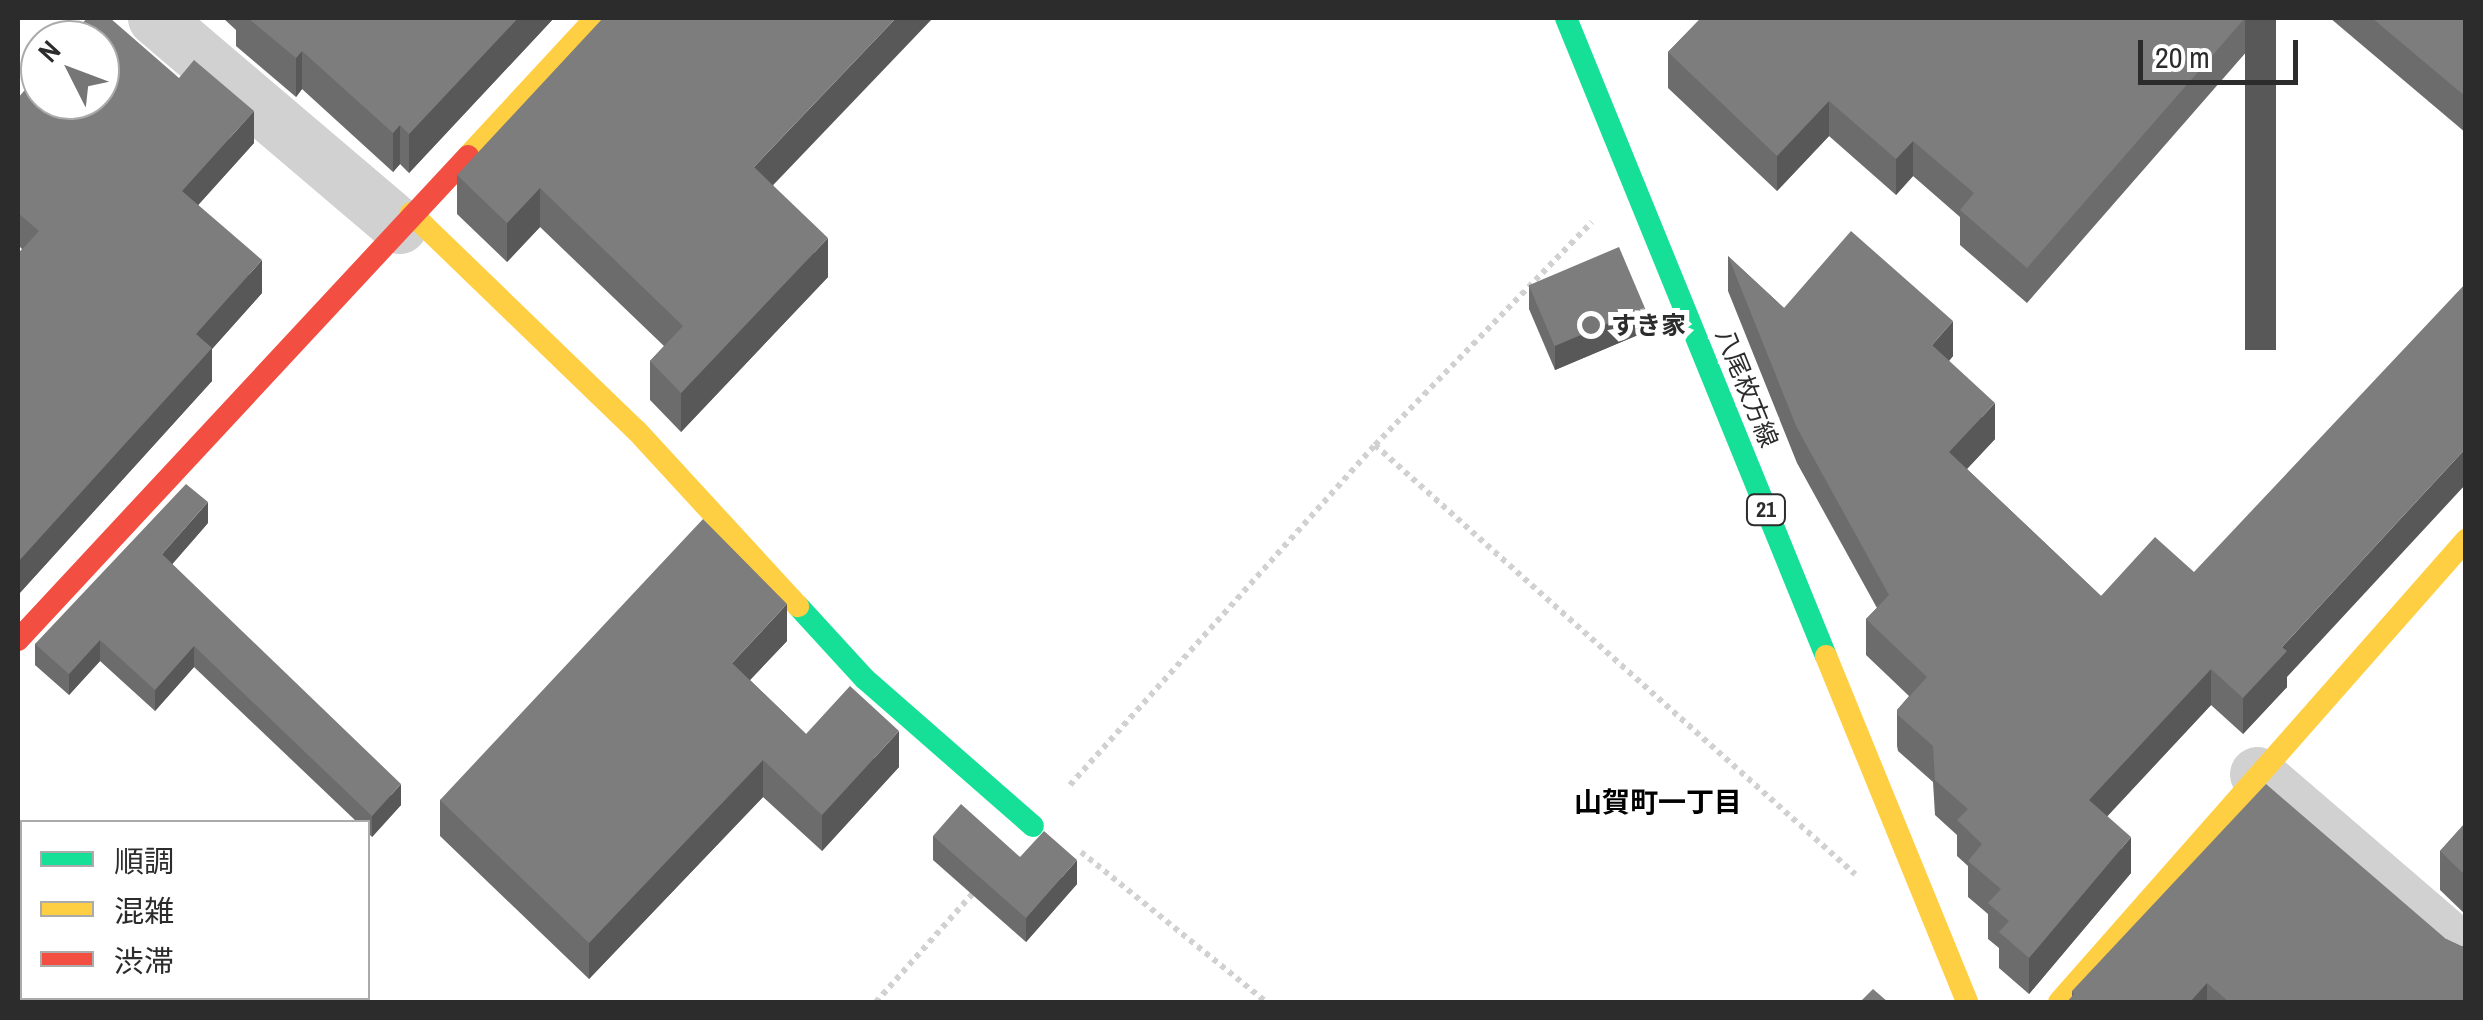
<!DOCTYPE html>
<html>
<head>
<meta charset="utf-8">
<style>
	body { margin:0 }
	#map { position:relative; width:2483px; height:1020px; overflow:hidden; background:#fff; font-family:"Archivo Narrow","Noto Sans JP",sans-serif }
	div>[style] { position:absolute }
	.path>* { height:6px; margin-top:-3px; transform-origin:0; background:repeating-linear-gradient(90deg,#d1d1d1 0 5px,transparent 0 10px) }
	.street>* { height:55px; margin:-27.5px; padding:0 27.5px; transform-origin:27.5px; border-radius:27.5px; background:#d1d1d1 }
	.fast>* { height:22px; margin:-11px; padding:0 11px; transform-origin:11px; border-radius:11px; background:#16e098 }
	.slow>* { height:22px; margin:-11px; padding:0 11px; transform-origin:11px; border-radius:11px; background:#ffcf43 }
	.jam>* { height:22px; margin:-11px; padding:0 11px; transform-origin:11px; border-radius:11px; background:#f24e42 }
	.wall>* { inset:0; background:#6c6c6c }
	.shaded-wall>* { inset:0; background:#585858; transform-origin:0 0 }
	.building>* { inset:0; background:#7d7d7d; transform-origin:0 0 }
	.dots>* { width:28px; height:28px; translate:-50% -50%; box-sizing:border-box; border:5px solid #fff; border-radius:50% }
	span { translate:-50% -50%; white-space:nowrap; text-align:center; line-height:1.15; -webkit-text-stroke:10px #fff; paint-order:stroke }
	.shield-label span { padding:2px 8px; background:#fff; border:2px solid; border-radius:8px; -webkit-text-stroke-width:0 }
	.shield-label { font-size:22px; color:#2c2c2c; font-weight:700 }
	.poi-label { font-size:25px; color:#2c2c2c; font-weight:700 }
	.left { translate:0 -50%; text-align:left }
	.street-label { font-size:25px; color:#2c2c2c }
	.neighbourhood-label { font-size:28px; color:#000; font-weight:700 }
	.frame { position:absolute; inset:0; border:20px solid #2c2c2c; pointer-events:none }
	.legend { position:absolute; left:20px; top:820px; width:350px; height:180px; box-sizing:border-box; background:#fff; border:2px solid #ababab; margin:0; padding:12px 18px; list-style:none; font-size:30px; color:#2c2c2c }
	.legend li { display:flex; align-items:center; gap:20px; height:50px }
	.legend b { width:50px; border:2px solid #ababab }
	.north { position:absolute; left:20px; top:20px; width:100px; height:100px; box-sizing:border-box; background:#fff; border:2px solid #ababab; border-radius:50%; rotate:312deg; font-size:28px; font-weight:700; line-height:40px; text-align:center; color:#2c2c2c }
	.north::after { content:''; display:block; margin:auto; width:35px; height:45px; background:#767676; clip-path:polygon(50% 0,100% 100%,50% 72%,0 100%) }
	.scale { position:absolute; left:2138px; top:40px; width:160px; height:45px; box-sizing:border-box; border:5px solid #2c2c2c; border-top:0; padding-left:12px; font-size:30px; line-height:35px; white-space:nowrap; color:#2c2c2c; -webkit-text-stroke:8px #fff; paint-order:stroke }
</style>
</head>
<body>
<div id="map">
	<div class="path">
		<div style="left:1375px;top:445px;width:644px;rotate:41.79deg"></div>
		<div style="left:1070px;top:785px;width:457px;rotate:-48.1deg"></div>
		<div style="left:1375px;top:445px;width:311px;rotate:-45.8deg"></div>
		<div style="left:1081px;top:852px;width:238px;rotate:39deg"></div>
		<div style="left:876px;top:1002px;width:149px;rotate:-48.3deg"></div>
	</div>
	<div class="street">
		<div style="left:155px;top:18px;width:321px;rotate:40.4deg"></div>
		<div style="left:2257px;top:774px;width:276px;rotate:40.7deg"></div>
	</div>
	<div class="fast">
		<div style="left:1566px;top:18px;width:689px;rotate:67.83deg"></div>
		<div style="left:798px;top:606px;width:99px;rotate:47.5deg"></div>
		<div style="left:865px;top:679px;width:223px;rotate:41.2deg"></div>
	</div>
	<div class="slow">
		<div style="left:468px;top:156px;width:188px;rotate:-47.2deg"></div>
		<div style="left:411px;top:213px;width:314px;rotate:44deg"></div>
		<div style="left:637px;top:431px;width:238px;rotate:47.4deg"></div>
		<div style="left:1826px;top:656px;width:374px;rotate:67.8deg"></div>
		<div style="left:2059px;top:1002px;width:616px;rotate:-48.62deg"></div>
	</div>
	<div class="jam">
		<div style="left:18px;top:640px;width:661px;rotate:-47.08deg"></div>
	</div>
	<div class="wall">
		<div style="clip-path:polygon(223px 18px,554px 18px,409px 173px,400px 164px,393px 172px,302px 89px,296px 97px,236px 46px,236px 30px)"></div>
		<div style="clip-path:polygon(1701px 18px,2276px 18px,2027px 303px,1960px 245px,1960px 217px,1913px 176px,1896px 195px,1829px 136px,1777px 191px,1668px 88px,1668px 52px)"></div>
		<div style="clip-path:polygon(2330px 18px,2466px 18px,2466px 133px)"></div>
		<div style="clip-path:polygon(18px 98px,254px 143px,198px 205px,262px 293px,212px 349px,212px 381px,18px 595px,18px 254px,22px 249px,18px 245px)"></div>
		<div style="clip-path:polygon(457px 175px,773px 185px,828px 277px,681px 432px,650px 400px,650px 361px,664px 346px,540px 227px,507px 262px,457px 214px)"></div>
		<div style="clip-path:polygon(1728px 256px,1784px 308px,1953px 356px,1949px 361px,1995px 439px,1967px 469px,2101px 596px,2194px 572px,2287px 677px,2287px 687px,2243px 734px,2211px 705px,2107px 816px,2131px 873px,2029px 994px,1999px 968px,1999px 948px,1988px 939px,1988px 914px,1968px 897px,1968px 866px,1957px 856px,1957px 835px,1935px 815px,1933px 782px,1898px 751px,1897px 746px,1897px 710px,1909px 696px,1866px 655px,1866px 619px,1877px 608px,1797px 463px,1728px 291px)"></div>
		<div style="clip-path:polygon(1529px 285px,1645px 332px,1555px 370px,1529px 309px)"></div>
		<div style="clip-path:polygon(208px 523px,172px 564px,401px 805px,372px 837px,368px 833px,368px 822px,357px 822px,194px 667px,155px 711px,100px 661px,69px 695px,35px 665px,35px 644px)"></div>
		<div style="clip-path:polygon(787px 641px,750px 680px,806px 734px,899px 767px,822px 851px,763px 797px,589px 979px,440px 836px,440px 800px)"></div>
		<div style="clip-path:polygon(2466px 822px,2466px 915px,2440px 890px,2440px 851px)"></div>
		<div style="clip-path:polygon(933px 836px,1020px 857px,1077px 884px,1026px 942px,933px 860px)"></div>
		<div style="clip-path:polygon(2446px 939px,2461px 946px,2466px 1002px,2067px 1002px,2072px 997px,2072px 991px)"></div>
	</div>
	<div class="shaded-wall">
		<div style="clip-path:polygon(518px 18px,554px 18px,409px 173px,409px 134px)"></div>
		<div style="clip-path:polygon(896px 18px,933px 18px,754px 205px,754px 167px)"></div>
		<div style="left:2245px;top:18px;width:31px;height:332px"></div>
		<div style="clip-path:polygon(302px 51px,302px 89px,296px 97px,296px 58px)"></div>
		<div style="clip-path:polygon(1829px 101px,1829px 136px,1777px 191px,1777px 156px)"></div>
		<div style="clip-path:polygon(254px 111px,254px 143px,182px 223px,182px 191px)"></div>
		<div style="clip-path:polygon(400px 125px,400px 164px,393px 172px,393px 133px)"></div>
		<div style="clip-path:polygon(1913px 141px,1913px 176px,1896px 195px,1896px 159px)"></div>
		<div style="clip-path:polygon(540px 188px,540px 227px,507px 262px,507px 223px)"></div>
		<div style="clip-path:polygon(828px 238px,828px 277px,681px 432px,681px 393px)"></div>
		<div style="clip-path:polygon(262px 260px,262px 293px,212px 349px,212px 381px,18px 595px,18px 562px,196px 334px)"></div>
		<div style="clip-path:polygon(1645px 308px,1645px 332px,1555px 370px,1555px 346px)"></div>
		<div style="clip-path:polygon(1953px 321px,1953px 356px,1932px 380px,1932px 345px)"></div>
		<div style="clip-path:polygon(1995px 403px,1995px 439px,1949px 488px,1949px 452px)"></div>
		<div style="clip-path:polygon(2466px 448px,2466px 484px,2287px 677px,2287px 687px,2243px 734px,2243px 698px,2282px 647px)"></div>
		<div style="clip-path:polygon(208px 502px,208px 523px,162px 576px,162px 554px)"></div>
		<div style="clip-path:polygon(787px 604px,787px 641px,732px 699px,732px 663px)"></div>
		<div style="clip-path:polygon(100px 640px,100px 661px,69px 695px,69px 674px)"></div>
		<div style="clip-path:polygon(194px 646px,194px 667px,155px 711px,155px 690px)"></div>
		<div style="clip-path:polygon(2211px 669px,2211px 705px,2089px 836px,2089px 800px)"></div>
		<div style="clip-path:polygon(899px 731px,899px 767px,822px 851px,822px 815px)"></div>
		<div style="clip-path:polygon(763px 760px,763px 797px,589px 979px,589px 943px)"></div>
		<div style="clip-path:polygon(401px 784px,401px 805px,372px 837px,372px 816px)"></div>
		<div style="clip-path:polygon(2131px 837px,2131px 873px,2029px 994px,2029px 958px)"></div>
		<div style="clip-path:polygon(1077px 860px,1077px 884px,1026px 942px,1026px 918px)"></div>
		<div style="clip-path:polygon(2207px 983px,2207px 1002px,2190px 1002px)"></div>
	</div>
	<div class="building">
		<div style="clip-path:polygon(87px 18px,110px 18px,179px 78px,194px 60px,254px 111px,182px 191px,262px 260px,196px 334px,212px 348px,18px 562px,18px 254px,39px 231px,18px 213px,18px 98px,40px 72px,40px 100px,100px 100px,100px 40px,68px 40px)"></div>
		<div style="clip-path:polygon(248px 18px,518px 18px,409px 134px,400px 125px,393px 133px,302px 51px,296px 58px)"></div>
		<div style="clip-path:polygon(603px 18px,896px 18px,754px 167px,828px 238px,681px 393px,650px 361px,683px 326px,540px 188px,507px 223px,457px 175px)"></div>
		<div style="clip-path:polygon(1701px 18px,2245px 18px,2027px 268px,1960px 210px,1974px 193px,1913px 141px,1896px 159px,1829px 101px,1777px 156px,1668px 52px)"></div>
		<div style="clip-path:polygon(2372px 18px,2466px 18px,2466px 97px)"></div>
		<div style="clip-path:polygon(1851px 231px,1953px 321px,1932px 345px,1995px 403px,1949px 452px,2101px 596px,2155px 537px,2194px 572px,2466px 283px,2466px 448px,2282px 647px,2287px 651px,2243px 698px,2211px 669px,2089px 800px,2131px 837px,2029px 958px,1999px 932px,2009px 921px,1988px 903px,2001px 889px,1968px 861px,1982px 844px,1957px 820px,1968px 809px,1935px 780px,1933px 746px,1898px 715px,1897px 710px,1927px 677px,1866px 619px,1889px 595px,1797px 428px,1728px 256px,1784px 308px)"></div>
		<div style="left:1619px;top:247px;width:66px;height:98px;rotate:67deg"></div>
		<div style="clip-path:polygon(186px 484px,208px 502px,162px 554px,401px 784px,372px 816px,194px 646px,155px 690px,100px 640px,69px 674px,35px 644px)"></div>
		<div style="clip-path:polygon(703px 519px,787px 604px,732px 663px,806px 734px,850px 686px,899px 731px,822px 815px,763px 760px,589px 943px,440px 800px)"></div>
		<div style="clip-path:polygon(2266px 784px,2446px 939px,2461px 946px,2466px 946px,2466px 1002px,2229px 1002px,2207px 983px,2190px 1002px,2067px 1002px,2074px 994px,2072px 991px)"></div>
		<div style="clip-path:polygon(961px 804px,1020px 857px,1044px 831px,1077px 860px,1026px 918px,933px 836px)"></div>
		<div style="clip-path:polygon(2466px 822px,2466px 876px,2440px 851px)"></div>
		<div style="clip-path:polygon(1873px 989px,1888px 1002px,1860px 1002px)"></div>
	</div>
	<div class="dots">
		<div style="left:1591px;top:325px;background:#767676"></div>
	</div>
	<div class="shield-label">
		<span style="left:1766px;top:510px">21</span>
	</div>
	<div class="poi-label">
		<span class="left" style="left:1611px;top:325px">すき家</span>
	</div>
	<div class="street-label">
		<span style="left:1747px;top:388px;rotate:68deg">八尾枚方線</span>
	</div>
	<div class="neighbourhood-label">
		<span style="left:1658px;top:802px">山賀町一丁目</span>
	</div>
	<div class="frame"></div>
	<ul class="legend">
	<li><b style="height:12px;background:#16e098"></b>順調</li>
	<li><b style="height:12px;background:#ffcf43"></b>混雑</li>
	<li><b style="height:12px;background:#f24e42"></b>渋滞</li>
	</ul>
	<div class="north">N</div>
	<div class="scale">20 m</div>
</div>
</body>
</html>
